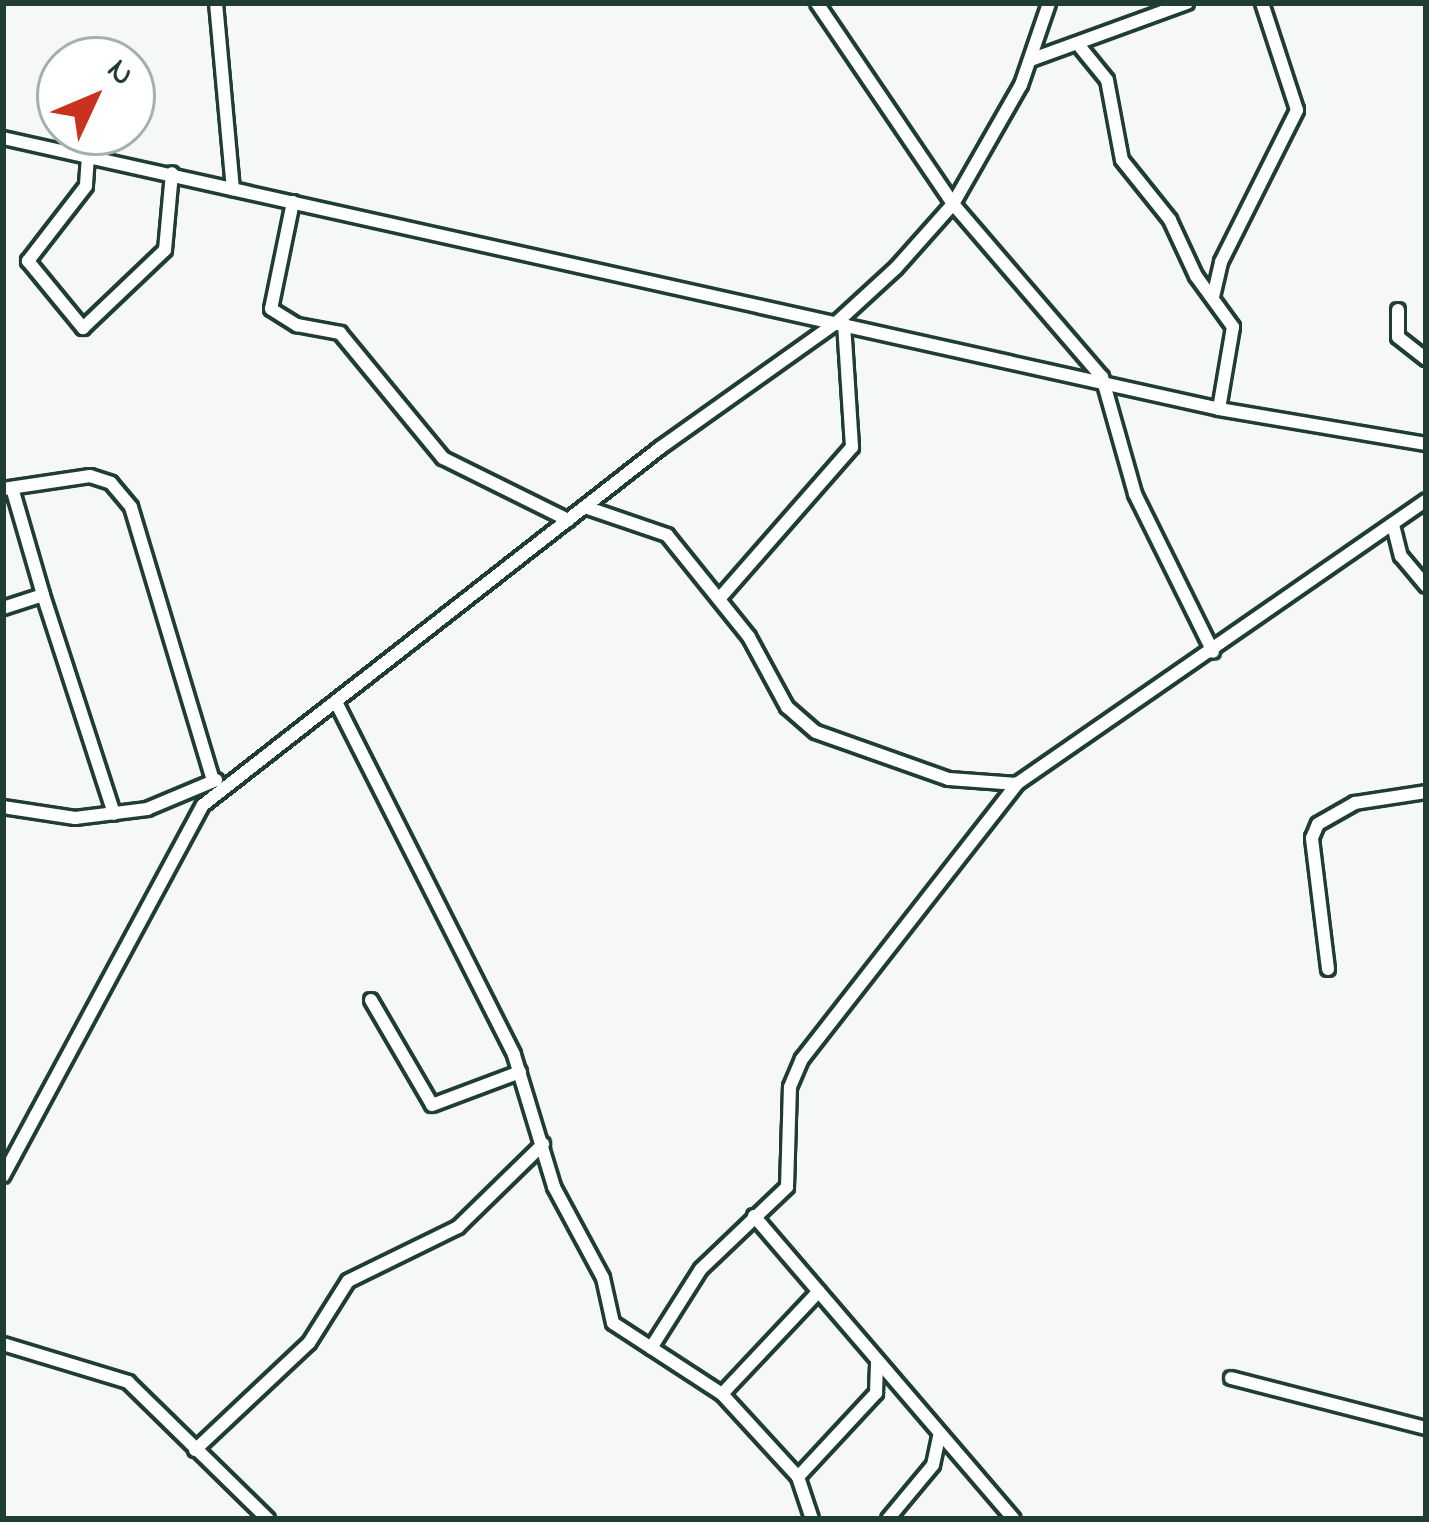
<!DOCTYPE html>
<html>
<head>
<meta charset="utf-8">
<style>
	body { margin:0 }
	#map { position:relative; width:1429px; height:1522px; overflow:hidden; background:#f6f7f7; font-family:"Indie Flower",sans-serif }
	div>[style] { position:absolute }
	.roads { filter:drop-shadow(3px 0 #1f3d34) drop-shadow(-3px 0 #1f3d34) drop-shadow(0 3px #1f3d34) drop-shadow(0 -3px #1f3d34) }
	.street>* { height:12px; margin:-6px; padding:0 6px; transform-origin:6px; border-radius:6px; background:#fff }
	span { translate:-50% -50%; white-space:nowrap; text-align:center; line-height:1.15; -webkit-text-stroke:9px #fff; paint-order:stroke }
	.frame { position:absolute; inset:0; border:6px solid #1f3d34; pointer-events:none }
	.north { position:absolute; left:36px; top:36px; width:120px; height:120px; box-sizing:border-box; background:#fff; border:3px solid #a5b1ae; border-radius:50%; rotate:46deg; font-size:33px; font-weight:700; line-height:48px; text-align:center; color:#1f3d34 }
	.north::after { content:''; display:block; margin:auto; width:42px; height:54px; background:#c8321e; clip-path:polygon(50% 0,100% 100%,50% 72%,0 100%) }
</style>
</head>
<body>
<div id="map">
	<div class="roads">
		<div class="street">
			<div style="left:216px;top:3px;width:187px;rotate:84.8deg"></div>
			<div style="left:817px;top:3px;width:243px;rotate:55.9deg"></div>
			<div style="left:953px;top:204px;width:228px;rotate:49.3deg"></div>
			<div style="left:1102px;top:377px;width:122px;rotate:74.2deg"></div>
			<div style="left:1135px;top:494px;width:176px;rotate:63.7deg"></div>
			<div style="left:1081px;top:48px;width:41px;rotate:50.9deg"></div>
			<div style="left:1107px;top:80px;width:81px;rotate:79.4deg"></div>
			<div style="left:1122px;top:160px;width:77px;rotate:51.3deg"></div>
			<div style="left:1170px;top:220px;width:62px;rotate:65.1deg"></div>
			<div style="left:1196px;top:276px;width:63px;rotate:54deg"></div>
			<div style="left:1233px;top:327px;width:83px;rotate:99.7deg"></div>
			<div style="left:1033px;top:59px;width:164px;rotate:-20deg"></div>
			<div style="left:3px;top:138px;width:1246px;rotate:12.56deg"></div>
			<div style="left:1219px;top:409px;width:210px;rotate:9.6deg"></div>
			<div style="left:88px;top:156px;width:30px;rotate:94deg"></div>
			<div style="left:86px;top:186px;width:95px;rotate:127.7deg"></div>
			<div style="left:28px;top:261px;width:87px;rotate:50.6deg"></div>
			<div style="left:83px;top:328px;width:113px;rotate:-43.6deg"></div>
			<div style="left:165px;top:250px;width:77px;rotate:-84.8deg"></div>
			<div style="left:293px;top:202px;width:109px;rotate:101.6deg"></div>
			<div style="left:271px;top:309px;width:31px;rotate:32deg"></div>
			<div style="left:297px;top:325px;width:44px;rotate:10.5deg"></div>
			<div style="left:340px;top:333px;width:162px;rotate:50.5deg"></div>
			<div style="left:443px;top:458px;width:140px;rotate:26.4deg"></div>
			<div style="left:1213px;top:297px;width:36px;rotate:-77deg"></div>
			<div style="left:1221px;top:262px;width:170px;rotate:-63.4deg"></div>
			<div style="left:1297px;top:110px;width:113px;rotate:-108.1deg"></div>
			<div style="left:1398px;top:310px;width:27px;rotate:90deg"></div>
			<div style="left:1398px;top:337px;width:36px;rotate:38deg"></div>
			<div style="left:12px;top:488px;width:111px;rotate:73.8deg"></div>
			<div style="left:3px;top:489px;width:88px;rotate:-8.5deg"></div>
			<div style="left:90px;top:476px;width:22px;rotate:18deg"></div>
			<div style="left:111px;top:483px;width:31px;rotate:50deg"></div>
			<div style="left:131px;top:507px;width:286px;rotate:73.3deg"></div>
			<div style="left:585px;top:507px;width:87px;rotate:18.9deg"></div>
			<div style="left:667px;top:535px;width:131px;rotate:51.2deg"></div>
			<div style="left:749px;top:637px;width:80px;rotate:61.5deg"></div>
			<div style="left:787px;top:707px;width:38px;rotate:41deg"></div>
			<div style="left:816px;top:732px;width:141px;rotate:19.5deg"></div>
			<div style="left:949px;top:779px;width:68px;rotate:4.2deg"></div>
			<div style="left:1393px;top:525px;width:32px;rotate:76deg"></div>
			<div style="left:1401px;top:556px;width:39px;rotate:50deg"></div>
			<div style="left:719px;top:599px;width:202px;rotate:-48.8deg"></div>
			<div style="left:852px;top:447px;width:123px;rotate:-93.7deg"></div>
			<div style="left:3px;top:608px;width:42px;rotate:-18deg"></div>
			<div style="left:43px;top:595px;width:230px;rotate:72deg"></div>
			<div style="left:337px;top:704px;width:393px;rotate:63.2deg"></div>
			<div style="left:514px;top:1055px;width:138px;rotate:73.1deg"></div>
			<div style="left:554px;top:1187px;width:103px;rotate:61.7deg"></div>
			<div style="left:603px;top:1278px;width:46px;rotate:77.5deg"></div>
			<div style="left:613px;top:1323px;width:130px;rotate:33.1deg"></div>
			<div style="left:722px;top:1394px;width:113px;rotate:47.5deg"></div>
			<div style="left:798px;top:1477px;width:44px;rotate:71.6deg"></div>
			<div style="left:3px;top:807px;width:73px;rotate:8.7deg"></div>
			<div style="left:75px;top:818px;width:73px;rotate:-7.1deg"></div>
			<div style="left:147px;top:809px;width:75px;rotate:-22.8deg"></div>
			<div style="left:1328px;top:969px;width:132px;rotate:-97deg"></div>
			<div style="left:1312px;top:838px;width:15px;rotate:-67deg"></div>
			<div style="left:1318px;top:824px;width:43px;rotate:-29.6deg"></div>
			<div style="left:1355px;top:803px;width:72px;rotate:-8.8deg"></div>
			<div style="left:371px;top:1000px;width:121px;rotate:59.8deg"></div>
			<div style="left:432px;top:1105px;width:94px;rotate:-20.6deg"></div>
			<div style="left:3px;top:1176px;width:421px;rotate:-61.7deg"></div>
			<div style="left:203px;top:805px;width:580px;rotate:-38deg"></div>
			<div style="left:660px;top:448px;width:216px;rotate:-35.4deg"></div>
			<div style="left:836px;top:323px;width:81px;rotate:-42.5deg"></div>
			<div style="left:896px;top:268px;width:86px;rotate:-48.3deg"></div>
			<div style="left:953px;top:204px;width:137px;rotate:-60.3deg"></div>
			<div style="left:1021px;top:85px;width:87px;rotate:-71.1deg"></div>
			<div style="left:754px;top:1216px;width:399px;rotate:49.4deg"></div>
			<div style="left:3px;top:1344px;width:131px;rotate:16.9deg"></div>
			<div style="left:128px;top:1382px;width:196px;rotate:44.4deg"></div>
			<div style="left:651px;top:1348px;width:93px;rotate:-57.7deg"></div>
			<div style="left:701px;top:1269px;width:119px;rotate:-43.6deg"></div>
			<div style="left:787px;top:1187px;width:100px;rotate:-88.3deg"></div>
			<div style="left:790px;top:1087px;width:30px;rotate:-67deg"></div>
			<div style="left:802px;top:1059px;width:350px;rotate:-52deg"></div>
			<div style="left:1018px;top:783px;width:497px;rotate:-34.7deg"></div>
			<div style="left:1231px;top:1378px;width:201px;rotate:14.4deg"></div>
			<div style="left:722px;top:1394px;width:141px;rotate:-46.7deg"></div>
			<div style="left:195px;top:1450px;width:156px;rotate:-43.2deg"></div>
			<div style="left:309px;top:1343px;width:73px;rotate:-57.8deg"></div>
			<div style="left:348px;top:1281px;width:123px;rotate:-26.1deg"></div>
			<div style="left:458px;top:1227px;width:119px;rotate:-44.3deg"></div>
			<div style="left:798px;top:1477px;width:115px;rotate:-47.1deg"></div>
			<div style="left:876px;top:1393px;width:33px;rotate:-88deg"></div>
			<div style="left:888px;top:1519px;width:70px;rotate:-50.2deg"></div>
			<div style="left:933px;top:1465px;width:30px;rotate:-78deg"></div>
		</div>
	</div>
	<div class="frame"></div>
	<div class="north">N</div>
</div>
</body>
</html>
